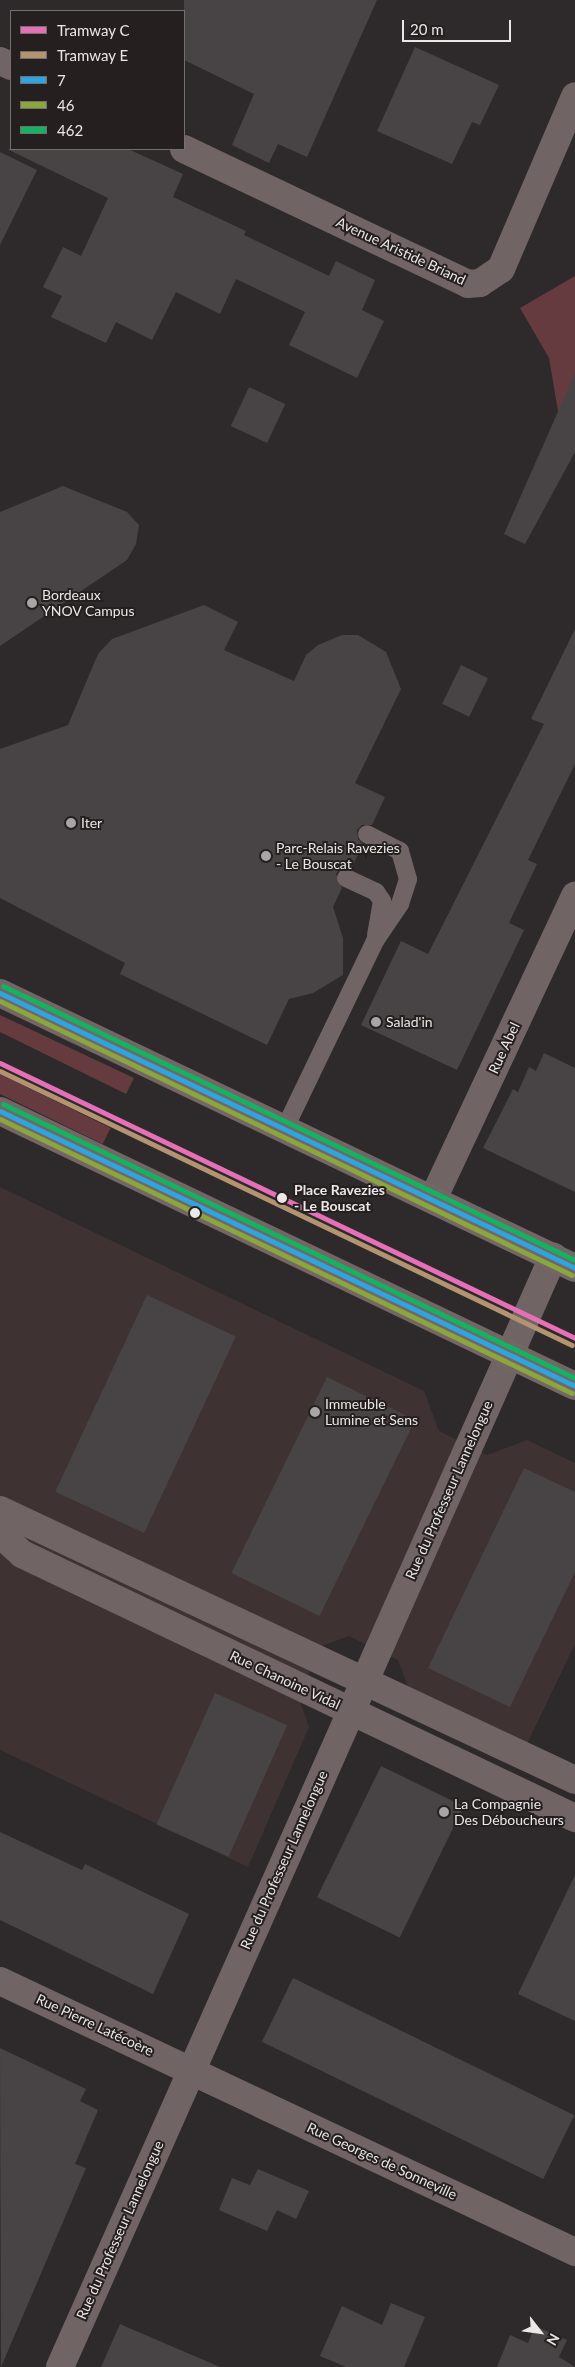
<!DOCTYPE html>
<html>
<head>
<meta charset="utf-8">
<style>
	body { margin:0 }
	#map { position:relative; width:575px; height:2367px; overflow:hidden; background:#2e292a; font-family:Lato,sans-serif }
	div>[style] { position:absolute }
	.built>* { inset:0; background:#3e3232 }
	.green>* { inset:0; background:#663b40; transform-origin:0 0 }
	.building>* { inset:0; background:#484445; transform-origin:0 0 }
	.service>* { height:18px; margin:-9px; padding:0 9px; transform-origin:9px; border-radius:9px; background:#706465 }
	.minor>* { height:28px; margin:-14px; padding:0 14px; transform-origin:14px; border-radius:14px; background:#706465 }
	.secondary>* { height:28px; margin:-14px; padding:0 14px; transform-origin:14px; border-radius:14px; background:#746566 }
	.bus-1>* { height:5px; margin:-2.5px; padding:0 2.5px; transform-origin:2.5px; border-radius:2.5px; background:#2da6e0 }
	.bus-2>* { height:5px; margin:-2.5px; padding:0 2.5px; transform-origin:2.5px; border-radius:2.5px; background:#8aa63c }
	.bus-3>* { height:5px; margin:-2.5px; padding:0 2.5px; transform-origin:2.5px; border-radius:2.5px; background:#13b361 }
	.tram-1>* { height:5px; margin:-2.5px; padding:0 2.5px; transform-origin:2.5px; border-radius:2.5px; background:#e670b8 }
	.tram-2>* { height:5px; margin:-2.5px; padding:0 2.5px; transform-origin:2.5px; border-radius:2.5px; background:#b39471 }
	.dots>* { width:14px; height:14px; translate:-50% -50%; box-sizing:border-box; border:2px solid #251f1f; border-radius:50% }
	span { translate:-50% -50%; white-space:nowrap; text-align:center; line-height:1.15; -webkit-text-stroke:4px #251f1f; paint-order:stroke }
	.street-label { font-size:14px; color:#ebe7e7 }
	.poi-label { font-size:14px; color:#ebe7e7 }
	.left { translate:0 -50%; text-align:left }
	.stop-label { font-size:14px; color:#ebe7e7; font-weight:700 }
	.legend { position:absolute; left:10px; top:10px; width:175px; height:140px; box-sizing:border-box; background:#251f1f; border:1px solid #746f6f; margin:0; padding:6px 9px; list-style:none; font-size:15px; color:#ebe7e7 }
	.legend li { display:flex; align-items:center; gap:10px; height:25px }
	.legend b { width:25px; border:1px solid #746f6f }
	.north { position:absolute; left:515px; top:2307px; width:50px; height:50px; -webkit-text-stroke:4px #251f1f; paint-order:stroke; rotate:120deg; font-size:14px; font-weight:700; line-height:20px; text-align:center; color:#ebe7e7 }
	.north::after { content:''; display:block; margin:auto; width:18px; height:22px; background:#ebe7e7; clip-path:polygon(50% 0,100% 100%,50% 72%,0 100%) }
	.scale { position:absolute; left:402px; top:20px; width:109px; height:22px; box-sizing:border-box; border:2px solid #ebe7e7; border-top:0; padding-left:6px; font-size:15px; line-height:18px; white-space:nowrap; color:#ebe7e7; -webkit-text-stroke:4px #251f1f; paint-order:stroke }
</style>
</head>
<body>
<div id="map">
	<div class="built">
		<div style="clip-path:polygon(0 1187px,424px 1391px,439px 1431px,487px 1455px,527px 1440px,575px 1463px,575px 1644px,526px 1746px,409px 1690px,398px 1660px,349px 1636px,319px 1647px,299px 1699px,309px 1727px,248px 1867px,0 1750px)"></div>
	</div>
	<div class="green">
		<div style="clip-path:polygon(575px 276px,575px 408px,559px 417px,549px 358px,520px 308px)"></div>
		<div style="clip-path:polygon(0 1015px,134px 1078px,126px 1094px,0 1032px)"></div>
		<div style="left:0;top:1074px;width:123px;height:18px;rotate:26deg"></div>
	</div>
	<div class="building">
		<div style="clip-path:polygon(184px 0,377px 0,307px 157px,278px 144px,269px 163px,232px 145px,254px 94px,184px 60px)"></div>
		<div style="clip-path:polygon(415px 47px,499px 85px,480px 125px,472px 122px,452px 164px,377px 131px)"></div>
		<div style="clip-path:polygon(7px 149px,128px 149px,183px 174px,173px 197px,246px 231px,244px 235px,329px 276px,336px 261px,375px 280px,362px 310px,384px 321px,357px 378px,289px 345px,305px 312px,236px 279px,220px 314px,176px 292px,152px 340px,116px 322px,106px 343px,51px 317px,62px 296px,43px 287px,63px 247px,81px 256px,108px 198px)"></div>
		<div style="clip-path:polygon(0 152px,37px 170px,0 245px)"></div>
		<div style="clip-path:polygon(575px 373px,575px 452px,525px 544px,504px 534px)"></div>
		<div style="left:249px;top:387px;width:40px;height:43px;rotate:25deg"></div>
		<div style="clip-path:polygon(63px 486px,127px 512px,139px 525px,136px 544px,127px 560px,0 646px,0 512px)"></div>
		<div style="clip-path:polygon(204px 605px,238px 622px,224px 650px,294px 681px,306px 655px,318px 645px,342px 635px,358px 635px,386px 652px,401px 689px,355px 783px,385px 797px,372px 825px,362px 825px,357px 830px,358px 839px,363px 844px,351px 869px,340px 869px,336px 874px,342px 888px,333px 907px,343px 938px,343px 975px,313px 993px,289px 999px,267px 1045px,120px 974px,125px 963px,0 898px,0 749px,68px 725px,98px 654px,112px 639px)"></div>
		<div style="clip-path:polygon(575px 629px,575px 764px,528px 860px,537px 864px,509px 923px,524px 930px,457px 1070px,361px 1025px,401px 941px,428px 954px,544px 724px,531px 719px)"></div>
		<div style="left:461px;top:665px;width:30px;height:43px;rotate:26deg"></div>
		<div style="clip-path:polygon(544px 1053px,575px 1068px,575px 1192px,483px 1148px,513px 1089px,518px 1092px,529px 1067px,536px 1071px)"></div>
		<div style="left:147px;top:1295px;width:98px;height:217px;rotate:25deg"></div>
		<div style="left:327px;top:1377px;width:98px;height:218px;rotate:26deg"></div>
		<div style="clip-path:polygon(524px 1468px,575px 1492px,575px 1572px,510px 1707px,428px 1668px)"></div>
		<div style="left:215px;top:1693px;width:79px;height:144px;rotate:24deg"></div>
		<div style="left:381px;top:1766px;width:92px;height:146px;rotate:26deg"></div>
		<div style="clip-path:polygon(0 1832px,82px 1870px,85px 1864px,189px 1914px,153px 1994px,0 1920px)"></div>
		<div style="clip-path:polygon(575px 1875px,575px 2021px,518px 1994px)"></div>
		<div style="left:293px;top:1978px;width:313px;height:71px;rotate:26deg"></div>
		<div style="clip-path:polygon(0 2048px,86px 2089px,80px 2101px,98px 2110px,75px 2164px,86px 2168px,1px 2367px)"></div>
		<div style="clip-path:polygon(258px 2169px,309px 2191px,296px 2219px,277px 2210px,267px 2231px,219px 2210px,232px 2178px,250px 2185px)"></div>
		<div style="clip-path:polygon(391px 2303px,425px 2317px,404px 2367px,346px 2367px,320px 2356px,342px 2306px,382px 2325px)"></div>
		<div style="clip-path:polygon(120px 2324px,136px 2331px,220px 2367px,101px 2367px)"></div>
		<div style="clip-path:polygon(535px 2326px,567px 2340px,559px 2357px,575px 2367px,497px 2367px,510px 2335px,528px 2343px)"></div>
	</div>
	<div class="service">
		<div style="left:346px;top:878px;width:33px;rotate:25deg"></div>
		<div style="left:376px;top:892px;width:11px;rotate:56deg"></div>
		<div style="left:382px;top:901px;width:35px;rotate:100deg"></div>
		<div style="left:285px;top:1128px;width:208px;rotate:-64.3deg"></div>
		<div style="left:375px;top:941px;width:45px;rotate:-56deg"></div>
		<div style="left:400px;top:904px;width:26px;rotate:-72deg"></div>
		<div style="left:408px;top:879px;width:29px;rotate:-106deg"></div>
		<div style="left:400px;top:851px;width:37px;rotate:-153deg"></div>
	</div>
	<div class="minor">
		<div style="left:0;top:61px;width:12px;rotate:24deg"></div>
		<div style="left:184px;top:149px;width:314px;rotate:25.4deg"></div>
		<div style="left:468px;top:284px;width:12px;rotate:-5deg"></div>
		<div style="left:480px;top:283px;width:25px;rotate:-34deg"></div>
		<div style="left:501px;top:269px;width:188px;rotate:-66.8deg"></div>
		<div style="left:433px;top:1199px;width:335px;rotate:-64.9deg"></div>
		<div style="left:0;top:1510px;width:635px;rotate:25.15deg"></div>
		<div style="left:0;top:1534px;width:30px;rotate:42deg"></div>
		<div style="left:22px;top:1554px;width:613px;rotate:25.52deg"></div>
		<div style="left:0;top:1981px;width:636px;rotate:25.23deg"></div>
		<div style="left:60px;top:2367px;width:1215px;rotate:-66.05deg"></div>
	</div>
	<div class="secondary">
		<div style="left:0;top:993px;width:637px;rotate:25.56deg"></div>
		<div style="left:0;top:1111px;width:637px;rotate:25.56deg"></div>
	</div>
	<div class="bus-1">
		<div style="left:0;top:993px;width:637px;rotate:25.56deg"></div>
		<div style="left:0;top:1111px;width:637px;rotate:25.56deg"></div>
	</div>
	<div class="bus-2">
		<div style="left:0;top:1001px;width:634px;rotate:25.6deg"></div>
		<div style="left:0;top:1119px;width:634px;rotate:25.6deg"></div>
	</div>
	<div class="bus-3">
		<div style="left:3px;top:986px;width:634px;rotate:25.6deg"></div>
		<div style="left:3px;top:1104px;width:634px;rotate:25.6deg"></div>
	</div>
	<div class="tram-1">
		<div style="left:0;top:1063px;width:637px;rotate:25.56deg"></div>
	</div>
	<div class="tram-2">
		<div style="left:0;top:1071px;width:634px;rotate:25.6deg"></div>
	</div>
	<div class="dots">
		<div style="left:32px;top:603px;background:#a9a4a5"></div>
		<div style="left:71px;top:823px;background:#a9a4a5"></div>
		<div style="left:266px;top:856px;background:#a9a4a5"></div>
		<div style="left:376px;top:1022px;background:#a9a4a5"></div>
		<div style="left:282px;top:1198px;background:#ebe7e7"></div>
		<div style="left:195px;top:1213px;background:#ebe7e7"></div>
		<div style="left:315px;top:1412px;background:#a9a4a5"></div>
		<div style="left:444px;top:1812px;background:#a9a4a5"></div>
	</div>
	<div class="street-label">
		<span style="left:401px;top:251px;rotate:25deg">Avenue Aristide Briand</span>
		<span style="left:504px;top:1048px;rotate:-65deg">Rue Abel</span>
		<span style="left:449px;top:1490px;rotate:-66deg">Rue du Professeur Lannelongue</span>
		<span style="left:285px;top:1680px;rotate:25deg">Rue Chanoine Vidal</span>
		<span style="left:284px;top:1860px;rotate:-66deg">Rue du Professeur Lannelongue</span>
		<span style="left:95px;top:2025px;rotate:25deg">Rue Pierre Latécoère</span>
		<span style="left:382px;top:2161px;rotate:25deg">Rue Georges de Sonneville</span>
		<span style="left:120px;top:2230px;rotate:-66deg">Rue du Professeur Lannelongue</span>
	</div>
	<div class="poi-label">
		<span class="left" style="left:42px;top:603px">Bordeaux<br>YNOV Campus</span>
		<span class="left" style="left:81px;top:823px">Iter</span>
		<span class="left" style="left:276px;top:856px">Parc-Relais Ravezies<br>- Le Bouscat</span>
		<span class="left" style="left:386px;top:1022px">Salad'in</span>
		<span class="left" style="left:325px;top:1412px">Immeuble<br>Lumine et Sens</span>
		<span class="left" style="left:454px;top:1812px">La Compagnie<br>Des Déboucheurs</span>
	</div>
	<div class="stop-label">
		<span class="left" style="left:294px;top:1198px">Place Ravezies<br>- Le Bouscat</span>
	</div>
	<ul class="legend">
	<li><b style="height:6px;background:#e670b8"></b>Tramway C</li>
	<li><b style="height:6px;background:#b39471"></b>Tramway E</li>
	<li><b style="height:6px;background:#2da6e0"></b>7</li>
	<li><b style="height:6px;background:#8aa63c"></b>46</li>
	<li><b style="height:6px;background:#13b361"></b>462</li>
	</ul>
	<div class="north">N</div>
	<div class="scale">20 m</div>
</div>
</body>
</html>
